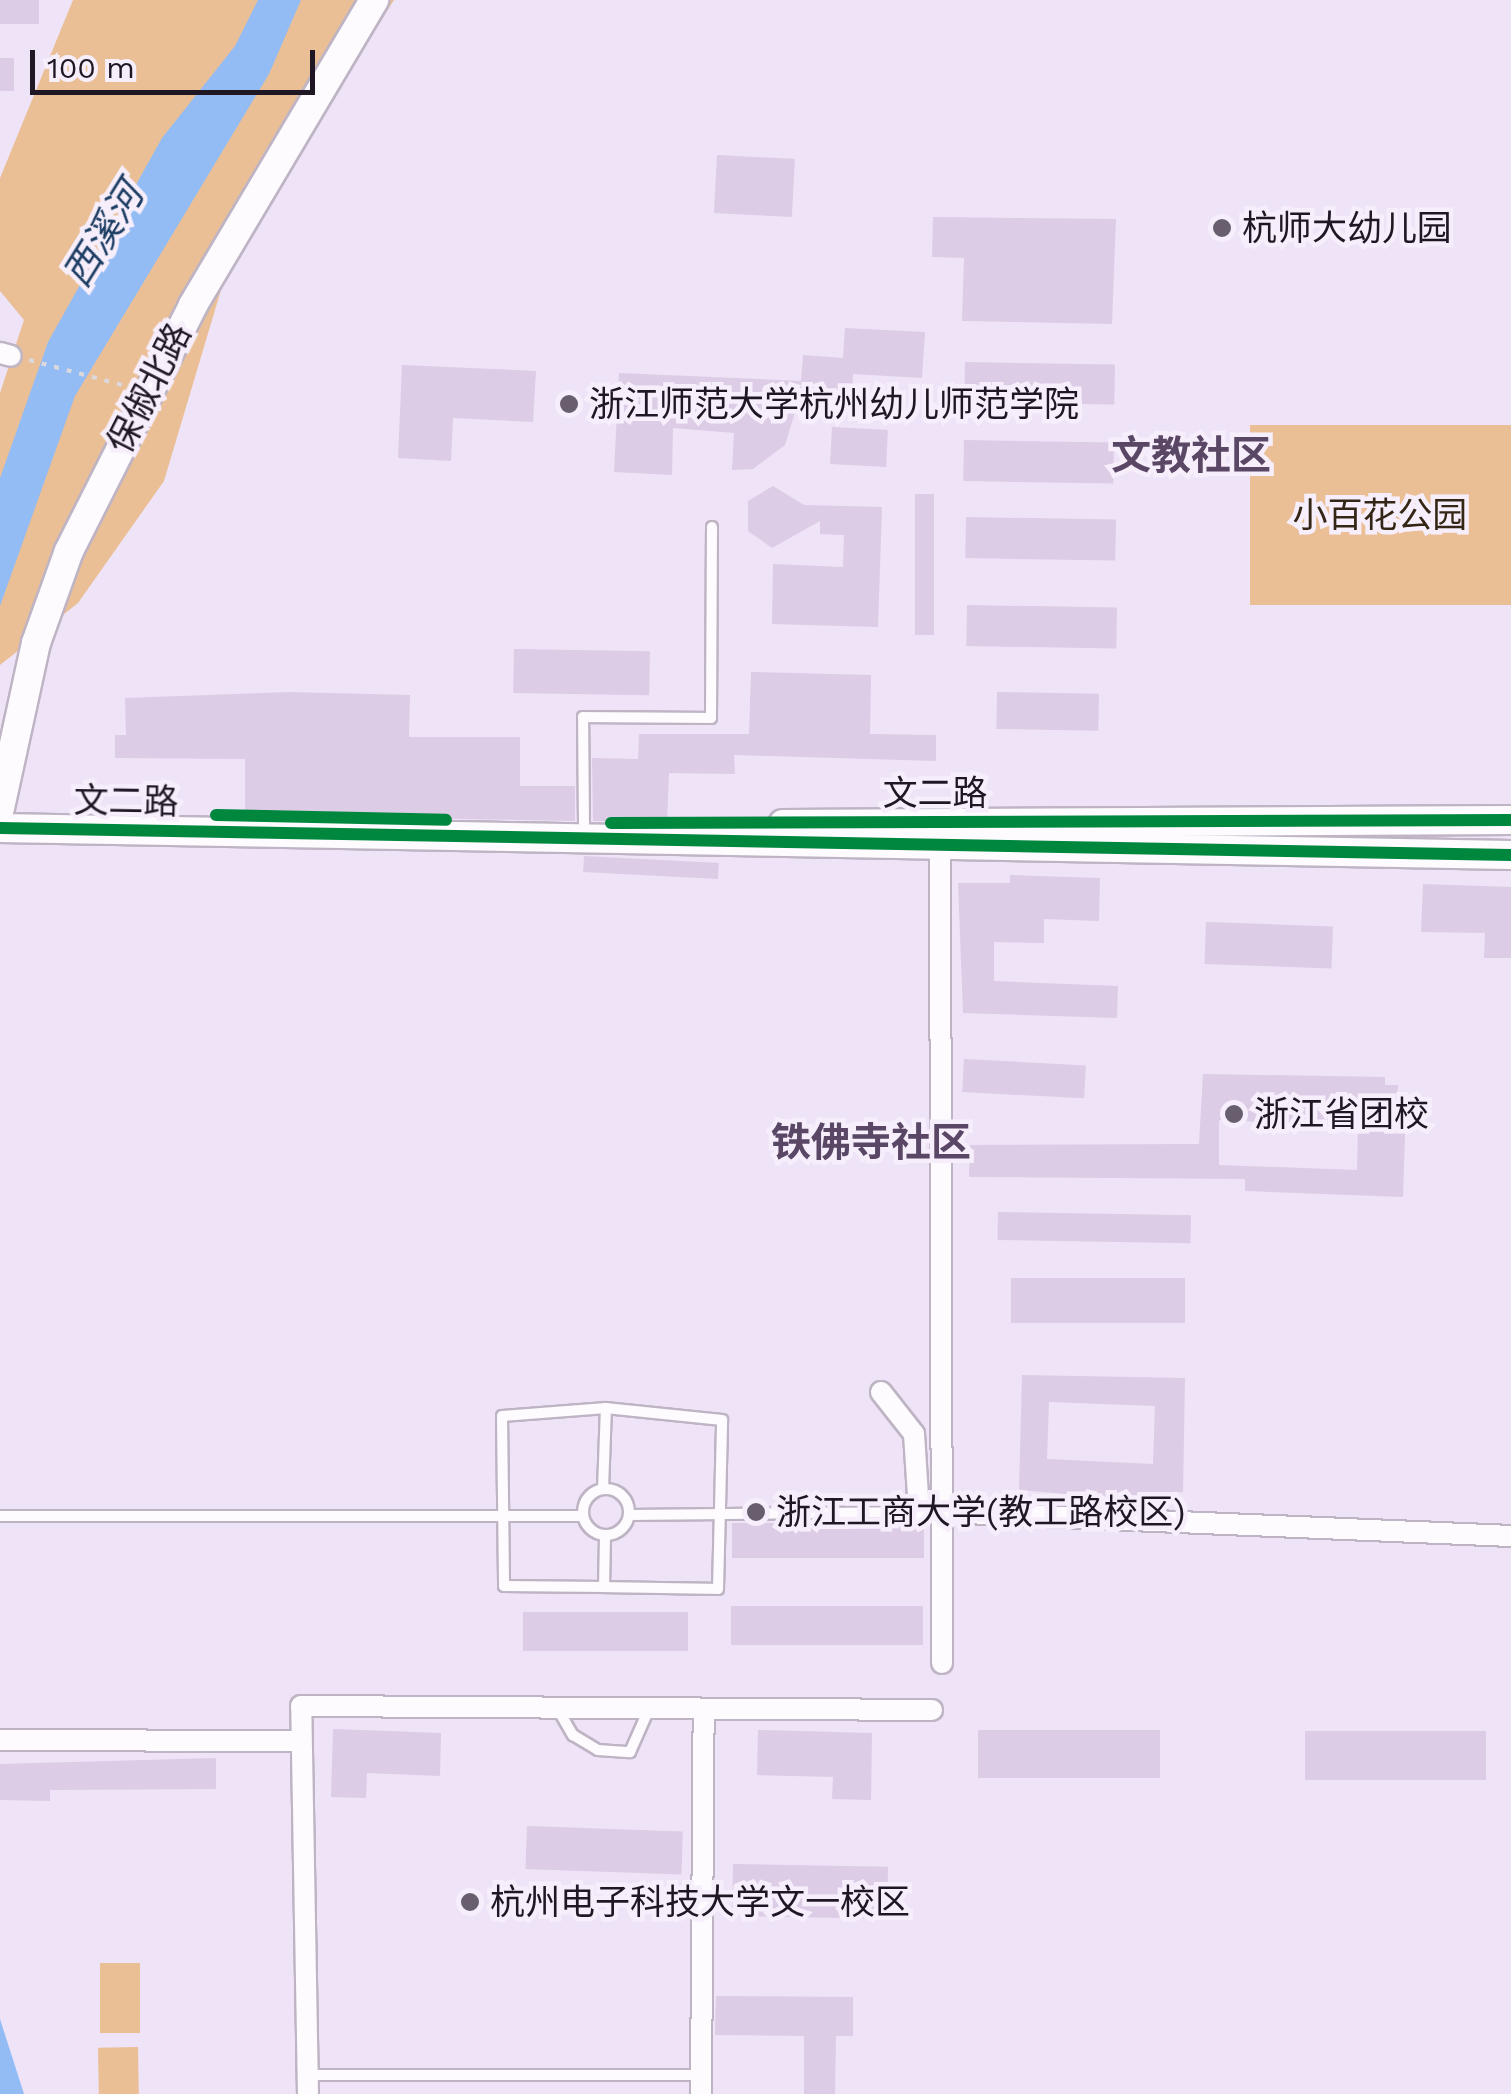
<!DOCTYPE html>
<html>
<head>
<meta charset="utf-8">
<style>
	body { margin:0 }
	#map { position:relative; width:1511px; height:2094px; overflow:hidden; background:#efe3f7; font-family:"Work Sans","Noto Sans SC",sans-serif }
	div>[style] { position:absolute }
	.green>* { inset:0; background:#eabf96; transform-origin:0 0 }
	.water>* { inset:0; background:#93bcf5 }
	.building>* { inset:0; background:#dccce5; transform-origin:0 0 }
	.path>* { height:4px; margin-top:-2px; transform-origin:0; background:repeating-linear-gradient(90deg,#dcd9de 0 5px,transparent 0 13px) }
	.roads { filter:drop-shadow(2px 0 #beb4c4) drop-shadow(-2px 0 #beb4c4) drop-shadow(0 2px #beb4c4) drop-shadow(0 -2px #beb4c4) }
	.lane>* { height:10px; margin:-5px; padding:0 5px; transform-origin:5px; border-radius:5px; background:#fdfbfe }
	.lane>.ring { margin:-5px; padding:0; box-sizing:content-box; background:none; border:10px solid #fdfbfe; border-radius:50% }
	.street>* { height:20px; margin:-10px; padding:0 10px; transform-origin:10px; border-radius:10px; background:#fdfbfe }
	.secondary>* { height:28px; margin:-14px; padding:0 14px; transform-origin:14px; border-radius:14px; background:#fdfbfe }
	.cycleway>* { height:12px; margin:-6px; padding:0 6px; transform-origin:6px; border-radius:6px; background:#00873e }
	.dots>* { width:28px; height:28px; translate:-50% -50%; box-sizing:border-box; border:5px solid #f7eefc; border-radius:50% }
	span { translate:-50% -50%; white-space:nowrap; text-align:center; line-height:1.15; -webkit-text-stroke:9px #f7eefc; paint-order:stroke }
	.poi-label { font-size:35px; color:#1f1723 }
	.left { translate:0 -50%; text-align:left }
	.street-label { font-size:35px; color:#1f1723 }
	.park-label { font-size:35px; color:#342614 }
	.water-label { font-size:38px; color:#1d3e63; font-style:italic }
	.quarter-label { font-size:40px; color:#594765; font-weight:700 }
	.scale { position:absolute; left:30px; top:50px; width:285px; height:45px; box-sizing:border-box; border:5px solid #1f1723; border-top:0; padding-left:12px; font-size:30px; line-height:35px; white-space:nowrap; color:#1f1723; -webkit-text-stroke:8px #f7eefc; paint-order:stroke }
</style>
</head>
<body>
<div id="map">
	<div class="green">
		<div style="clip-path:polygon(73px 0,394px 0,232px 253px,164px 481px,78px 603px,0 665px,0 393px,24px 320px,0 291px,0 178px)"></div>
		<div style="left:1511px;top:425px;width:180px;height:261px;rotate:90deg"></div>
		<div style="left:100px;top:1963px;width:40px;height:70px"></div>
		<div style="left:138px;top:2047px;width:47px;height:40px;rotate:89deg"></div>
	</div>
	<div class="water">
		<div style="clip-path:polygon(258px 0,301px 0,269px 74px,75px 396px,0 606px,0 478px,48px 342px,162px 138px,235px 46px)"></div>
		<div style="clip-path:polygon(0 2019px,24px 2094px,0 2094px)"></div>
	</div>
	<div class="building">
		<div style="left:0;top:0;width:39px;height:24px"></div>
		<div style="left:0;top:58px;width:14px;height:33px"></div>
		<div style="left:717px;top:155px;width:78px;height:58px;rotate:3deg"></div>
		<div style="clip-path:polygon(933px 217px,1116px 219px,1112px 324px,962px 321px,964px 258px,932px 257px)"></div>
		<div style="clip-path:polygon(845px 328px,925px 332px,922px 378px,853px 374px,852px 396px,801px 393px,785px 445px,753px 469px,732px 470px,734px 433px,673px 428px,672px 475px,614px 472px,619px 373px,801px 381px,803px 355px,843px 358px)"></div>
		<div style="left:965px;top:362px;width:150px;height:40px;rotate:1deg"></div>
		<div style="clip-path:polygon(402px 365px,536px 371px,533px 422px,453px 418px,451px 461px,398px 458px)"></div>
		<div style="left:832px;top:427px;width:56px;height:37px;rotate:3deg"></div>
		<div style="left:964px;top:440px;width:150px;height:41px;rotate:1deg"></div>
		<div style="clip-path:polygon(773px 486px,804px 505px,882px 507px,878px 627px,772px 624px,773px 564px,843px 567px,844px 535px,820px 534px,820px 521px,772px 548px,748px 531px,748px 501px)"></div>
		<div style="left:915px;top:494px;width:19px;height:141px"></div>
		<div style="left:966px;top:517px;width:150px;height:41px;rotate:1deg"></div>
		<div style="left:967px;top:605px;width:150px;height:41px;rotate:1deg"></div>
		<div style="left:514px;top:649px;width:136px;height:44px;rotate:1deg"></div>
		<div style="clip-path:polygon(751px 672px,871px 675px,870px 734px,936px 735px,936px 761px,734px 755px,735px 774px,669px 773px,667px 822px,593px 821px,592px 758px,638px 759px,639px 734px,749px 734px)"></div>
		<div style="clip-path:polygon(289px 692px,410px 695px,409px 737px,520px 737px,520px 786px,575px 786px,575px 821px,245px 815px,245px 759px,115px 758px,115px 735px,126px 735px,125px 698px)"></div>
		<div style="left:997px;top:692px;width:102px;height:37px;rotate:1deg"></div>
		<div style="left:584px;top:856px;width:135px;height:16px;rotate:3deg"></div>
		<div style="clip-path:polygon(1010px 875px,1100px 878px,1099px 921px,1044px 919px,1044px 943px,994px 942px,994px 981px,1118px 986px,1117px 1018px,963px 1013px,958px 883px,1010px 883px)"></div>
		<div style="clip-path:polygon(1423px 884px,1511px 887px,1511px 958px,1484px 958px,1485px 933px,1421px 932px)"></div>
		<div style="left:1206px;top:922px;width:127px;height:42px;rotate:2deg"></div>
		<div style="left:964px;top:1059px;width:122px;height:33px;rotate:3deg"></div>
		<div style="clip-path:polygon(evenodd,1203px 1074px,1385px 1077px,1385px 1085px,1398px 1085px,1397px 1103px,1406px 1104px,1403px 1197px,1245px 1191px,1245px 1179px,969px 1177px,970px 1145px,1199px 1144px,1203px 1074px,1219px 1120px,1358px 1126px,1357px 1170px,1219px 1165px,1219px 1120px)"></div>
		<div style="left:998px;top:1212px;width:193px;height:28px;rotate:1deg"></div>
		<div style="left:1011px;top:1278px;width:174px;height:45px"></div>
		<div style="clip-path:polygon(evenodd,1022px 1375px,1185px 1378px,1183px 1492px,1150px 1492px,1150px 1501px,1019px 1490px,1022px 1375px,1049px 1402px,1155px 1406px,1153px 1464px,1047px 1459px,1049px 1402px)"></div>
		<div style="left:732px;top:1523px;width:192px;height:35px"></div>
		<div style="left:731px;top:1606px;width:192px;height:39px"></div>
		<div style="left:523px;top:1612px;width:165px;height:39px"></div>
		<div style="clip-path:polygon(333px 1729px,441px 1733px,440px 1776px,367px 1773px,366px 1798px,331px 1797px)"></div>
		<div style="clip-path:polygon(758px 1730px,872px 1733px,871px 1800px,832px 1799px,833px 1777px,757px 1775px)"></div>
		<div style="left:978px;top:1730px;width:182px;height:48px"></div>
		<div style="left:1305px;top:1731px;width:181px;height:49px"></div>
		<div style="clip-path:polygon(216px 1758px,216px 1789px,50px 1790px,50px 1801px,0 1800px,0 1764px)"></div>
		<div style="left:527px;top:1826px;width:156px;height:43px;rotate:2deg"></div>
		<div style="left:733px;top:1864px;width:155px;height:52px;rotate:1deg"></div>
		<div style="clip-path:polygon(716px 1996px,853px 1997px,853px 2036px,836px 2036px,835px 2094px,804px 2094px,804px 2036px,715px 2035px)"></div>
	</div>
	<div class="path">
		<div style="left:29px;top:360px;width:100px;rotate:15deg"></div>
	</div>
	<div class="roads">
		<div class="lane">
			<div style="left:584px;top:823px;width:106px;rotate:-90.5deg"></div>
			<div style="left:583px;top:717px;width:128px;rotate:0.4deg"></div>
			<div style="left:711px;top:718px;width:191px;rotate:-89.7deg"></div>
			<div class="ring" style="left:583px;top:1489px;width:36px;height:36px"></div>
			<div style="left:603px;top:1489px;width:81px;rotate:-87.9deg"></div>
			<div style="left:606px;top:1408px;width:104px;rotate:175.6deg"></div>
			<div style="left:502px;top:1416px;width:170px;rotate:89.3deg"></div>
			<div style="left:504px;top:1586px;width:100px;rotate:0.6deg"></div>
			<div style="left:630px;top:1515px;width:311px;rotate:-0.6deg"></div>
			<div style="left:0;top:1516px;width:583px"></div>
			<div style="left:605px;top:1536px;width:51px;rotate:91.1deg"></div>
			<div style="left:604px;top:1587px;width:114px;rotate:1deg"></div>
			<div style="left:718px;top:1589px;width:169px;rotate:-88.6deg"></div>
			<div style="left:722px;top:1420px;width:117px;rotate:-174.1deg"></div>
			<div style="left:556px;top:1706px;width:34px;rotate:60deg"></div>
			<div style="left:573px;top:1735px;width:29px;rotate:31deg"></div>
			<div style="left:598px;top:1750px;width:32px;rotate:4deg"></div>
			<div style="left:630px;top:1752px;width:47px;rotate:-66.2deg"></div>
			<div style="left:307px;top:2075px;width:393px"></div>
		</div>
		<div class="street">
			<div style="left:0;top:353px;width:11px;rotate:15deg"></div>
			<div style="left:940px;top:831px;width:832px;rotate:89.86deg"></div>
			<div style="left:881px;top:1392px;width:53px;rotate:51.8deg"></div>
			<div style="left:914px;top:1434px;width:77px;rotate:86.3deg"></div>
			<div style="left:941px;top:1512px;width:571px;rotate:2.41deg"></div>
			<div style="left:0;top:1740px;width:301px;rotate:0.2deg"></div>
			<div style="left:308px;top:2094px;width:388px;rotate:-91deg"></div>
			<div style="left:301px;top:1706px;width:631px;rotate:0.36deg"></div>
			<div style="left:701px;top:2094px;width:385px;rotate:-89.6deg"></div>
		</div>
		<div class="secondary">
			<div style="left:0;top:808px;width:169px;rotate:-77.7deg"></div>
			<div style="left:36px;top:643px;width:98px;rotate:-70.3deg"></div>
			<div style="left:69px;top:551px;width:275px;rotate:-63.2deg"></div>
			<div style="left:193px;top:305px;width:355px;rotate:-59.3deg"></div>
			<div style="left:783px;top:824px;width:728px;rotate:-0.31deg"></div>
			<div style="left:0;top:828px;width:1511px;rotate:1.02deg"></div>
		</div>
	</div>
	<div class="cycleway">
		<div style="left:216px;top:815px;width:230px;rotate:1.2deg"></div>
		<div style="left:611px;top:823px;width:900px;rotate:-0.19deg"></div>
		<div style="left:0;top:828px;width:1511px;rotate:1.02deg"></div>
	</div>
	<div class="dots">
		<div style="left:1222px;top:228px;background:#685e6d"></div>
		<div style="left:569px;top:404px;background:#685e6d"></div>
		<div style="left:1234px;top:1114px;background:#685e6d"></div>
		<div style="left:756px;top:1512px;background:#685e6d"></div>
		<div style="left:470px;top:1902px;background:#685e6d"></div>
	</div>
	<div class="poi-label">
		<span class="left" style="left:1242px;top:228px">杭师大幼儿园</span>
		<span class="left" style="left:589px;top:404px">浙江师范大学杭州幼儿师范学院</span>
		<span class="left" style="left:1254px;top:1114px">浙江省团校</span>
		<span class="left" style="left:776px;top:1512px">浙江工商大学(教工路校区)</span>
		<span class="left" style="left:490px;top:1902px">杭州电子科技大学文一校区</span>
	</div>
	<div class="street-label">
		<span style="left:149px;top:388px;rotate:-63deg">保俶北路</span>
		<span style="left:935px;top:793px">文二路</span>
		<span style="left:126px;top:801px;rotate:1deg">文二路</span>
	</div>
	<div class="park-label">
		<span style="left:1380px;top:515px">小百花公园</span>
	</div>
	<div class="water-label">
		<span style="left:104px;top:235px;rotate:-58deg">西溪河</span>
	</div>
	<div class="quarter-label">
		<span style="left:1191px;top:456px">文教社区</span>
		<span style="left:871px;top:1143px">铁佛寺社区</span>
	</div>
	<div class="scale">100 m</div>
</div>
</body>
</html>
